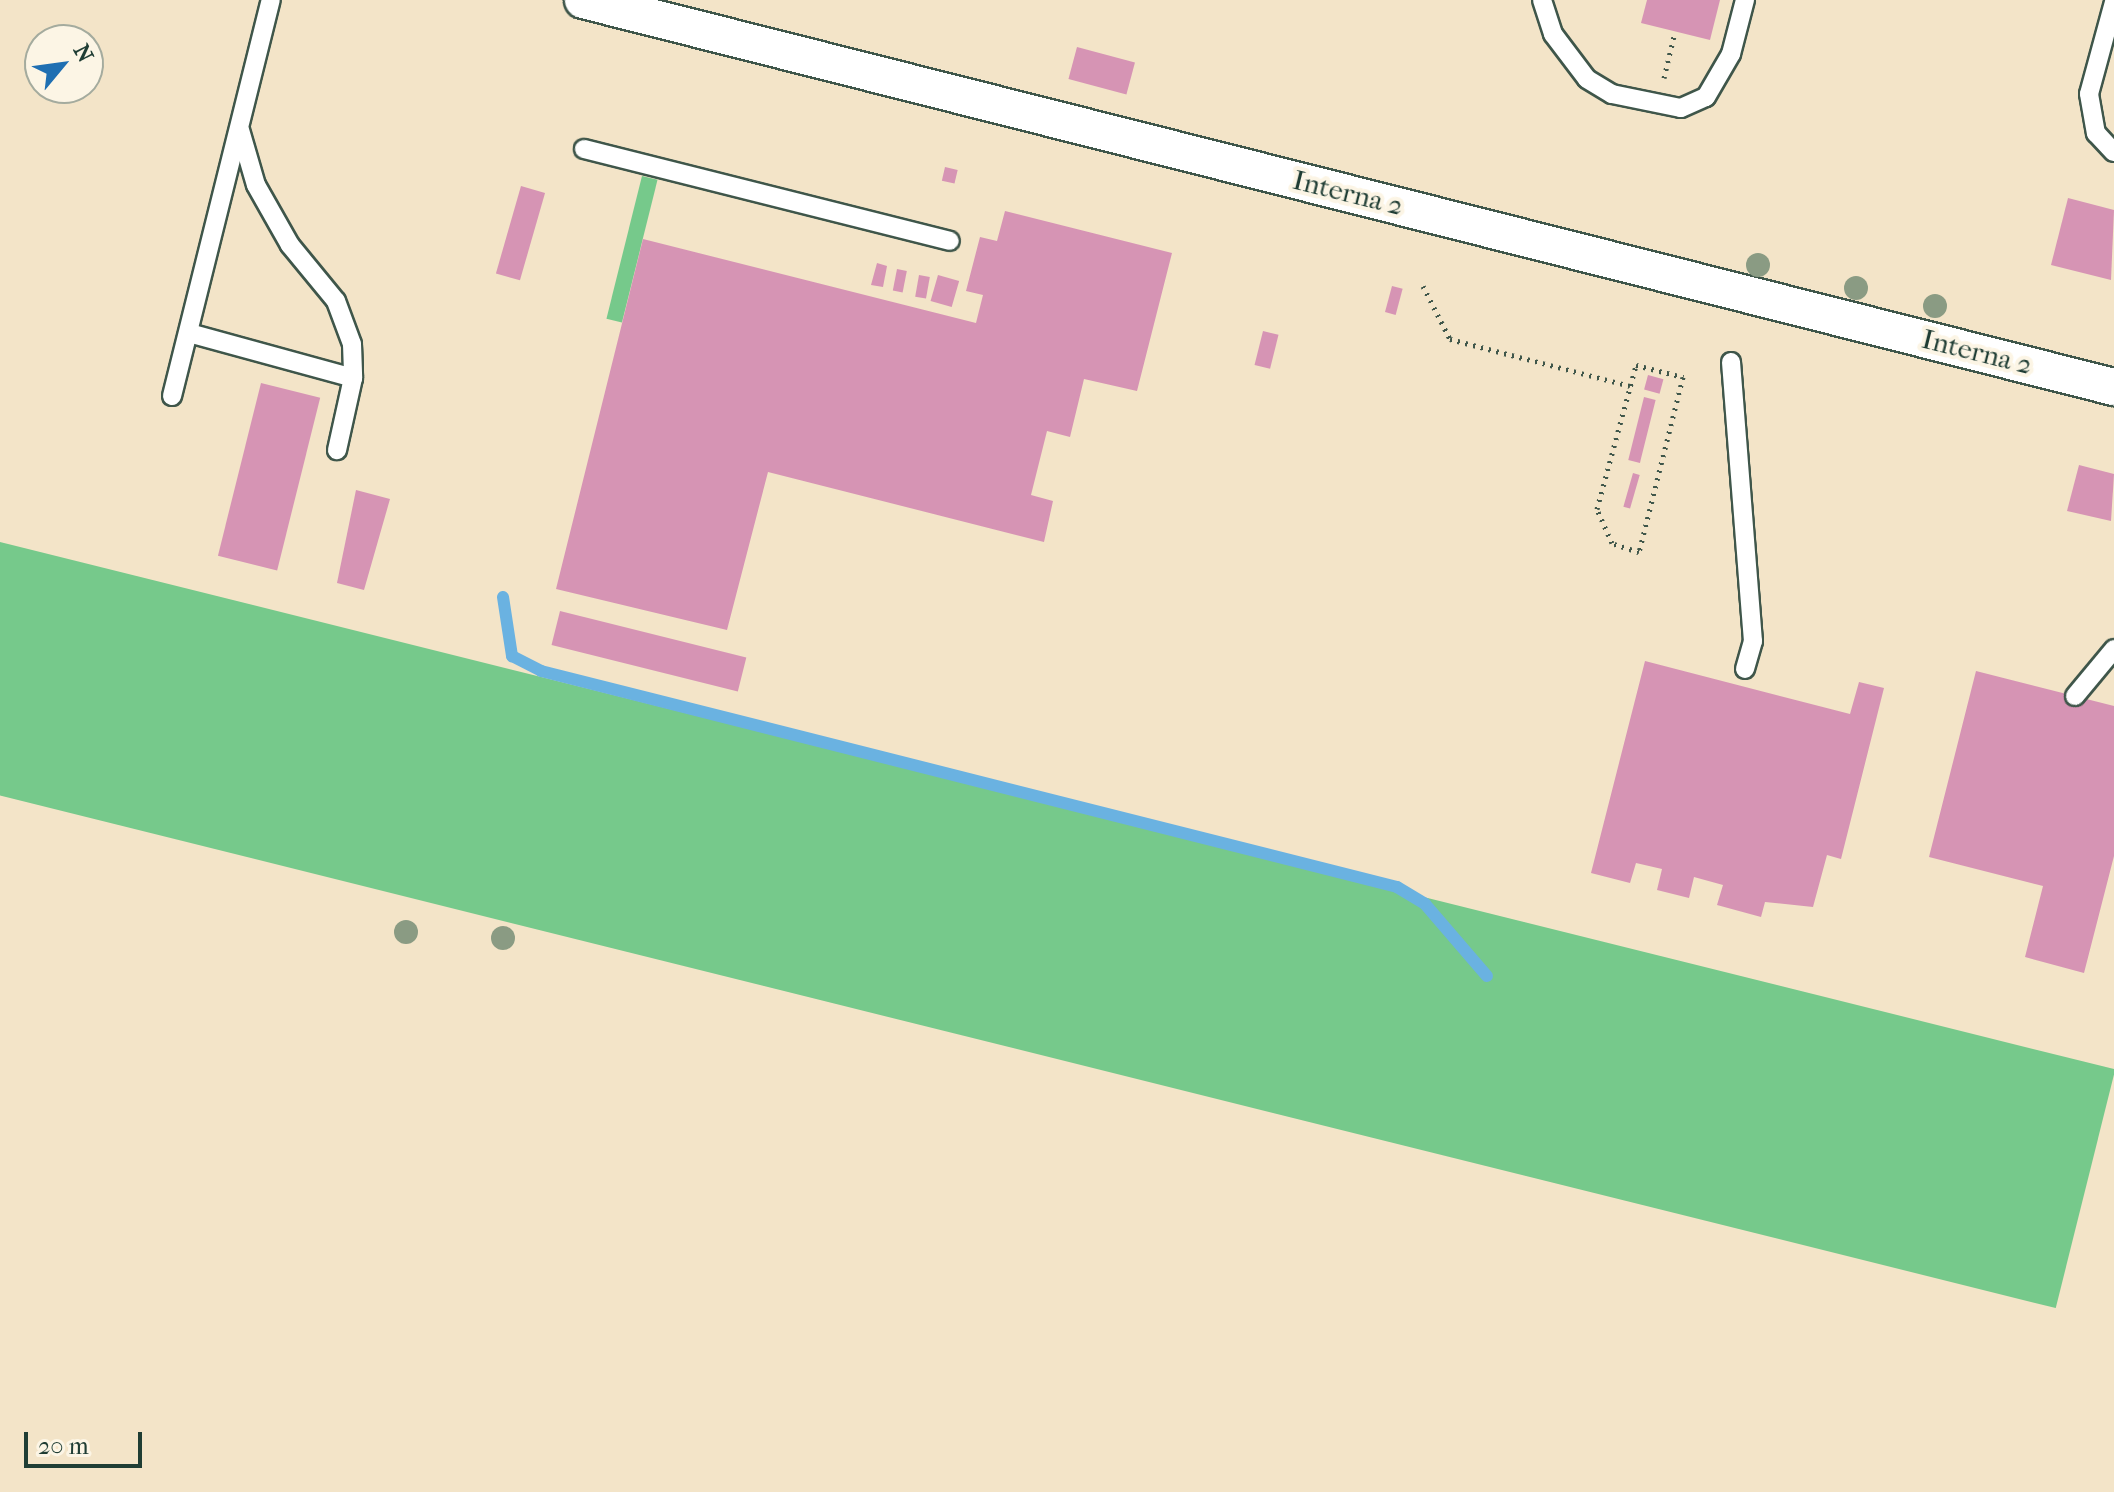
<!DOCTYPE html>
<html>
<head>
<meta charset="utf-8">
<style>
	body { margin:0 }
	#map { position:relative; width:2114px; height:1492px; overflow:hidden; background:#f3e4c8; font-family:"IM FELL French Canon",serif }
	div>[style] { position:absolute }
	.green>* { inset:0; background:#76c98b; transform-origin:0 0 }
	.stream>* { height:12px; margin:-6px; padding:0 6px; transform-origin:6px; border-radius:6px; background:#6ab2e1 }
	.building>* { inset:0; background:#d694b4; transform-origin:0 0 }
	.path>* { height:5px; margin-top:-2.5px; transform-origin:0; background:repeating-linear-gradient(90deg,#3f564a 0 2px,transparent 0 8px) }
	.roads { filter:drop-shadow(2px 0 #3f564a) drop-shadow(-2px 0 #3f564a) drop-shadow(0 2px #3f564a) drop-shadow(0 -2px #3f564a) }
	.lane>* { height:18px; margin:-9px; padding:0 9px; transform-origin:9px; border-radius:9px; background:#fff }
	.street>* { height:36px; margin:-18px; padding:0 18px; transform-origin:18px; border-radius:18px; background:#fff }
	.trees>* { width:24px; height:24px; margin:-12px; border-radius:50%; background:#8a9b83 }
	span { translate:-50% -50%; white-space:nowrap; text-align:center; line-height:1.15; -webkit-text-stroke:8px #fcf5e5; paint-order:stroke }
	.street-label { font-size:28px; color:#1f3d34 }
	.north { position:absolute; left:24px; top:24px; width:80px; height:80px; box-sizing:border-box; background:#fcf5e5; border:2px solid #a4ab9e; border-radius:50%; rotate:61deg; font-size:22px; font-weight:700; line-height:32px; text-align:center; color:#1f3d34 }
	.north::after { content:''; display:block; margin:auto; width:28px; height:36px; background:#1f6fb2; clip-path:polygon(50% 0,100% 100%,50% 72%,0 100%) }
	.scale { position:absolute; left:24px; top:1432px; width:118px; height:36px; box-sizing:border-box; border:4px solid #1f3d34; border-top:0; padding-left:10px; font-size:24px; line-height:28px; white-space:nowrap; color:#1f3d34; -webkit-text-stroke:6px #fcf5e5; paint-order:stroke }
</style>
</head>
<body>
<div id="map">
	<div class="green">
		<div style="left:642px;top:176px;width:16px;height:147px;rotate:14deg"></div>
		<div style="left:0;top:542px;width:2180px;height:246px;rotate:14deg"></div>
	</div>
	<div class="stream">
		<div style="left:503px;top:597px;width:60px;rotate:81.3deg"></div>
		<div style="left:512px;top:656px;width:33px;rotate:27deg"></div>
		<div style="left:541px;top:671px;width:883px;rotate:14.16deg"></div>
		<div style="left:1397px;top:887px;width:33px;rotate:31deg"></div>
		<div style="left:1425px;top:904px;width:95px;rotate:49.3deg"></div>
	</div>
	<div class="building">
		<div style="clip-path:polygon(1647px 0,1720px 0,1710px 40px,1641px 23px)"></div>
		<div style="left:1077px;top:47px;width:60px;height:33px;rotate:15deg"></div>
		<div style="left:945px;top:167px;width:13px;height:14px;rotate:13deg"></div>
		<div style="left:521px;top:186px;width:25px;height:91px;rotate:16deg"></div>
		<div style="clip-path:polygon(2068px 198px,2114px 210px,2111px 280px,2051px 265px)"></div>
		<div style="clip-path:polygon(1005px 211px,1172px 253px,1137px 391px,1084px 379px,1070px 437px,1047px 431px,1031px 495px,1053px 501px,1044px 542px,768px 472px,727px 630px,556px 589px,643px 239px,976px 323px,983px 295px,966px 291px,980px 237px,997px 241px)"></div>
		<div style="clip-path:polygon(877px 263px,887px 266px,883px 287px,871px 285px)"></div>
		<div style="left:897px;top:269px;width:10px;height:22px;rotate:11deg"></div>
		<div style="left:919px;top:275px;width:11px;height:22px;rotate:10deg"></div>
		<div style="left:938px;top:275px;width:22px;height:27px;rotate:16deg"></div>
		<div style="left:1392px;top:286px;width:11px;height:27px;rotate:15deg"></div>
		<div style="left:1263px;top:331px;width:16px;height:35px;rotate:14deg"></div>
		<div style="left:1648px;top:375px;width:16px;height:15px;rotate:15deg"></div>
		<div style="left:261px;top:383px;width:61px;height:178px;rotate:14deg"></div>
		<div style="left:1644px;top:397px;width:12px;height:65px;rotate:14deg"></div>
		<div style="clip-path:polygon(2079px 465px,2114px 474px,2111px 521px,2067px 511px)"></div>
		<div style="left:1633px;top:473px;width:7px;height:35px;rotate:16deg"></div>
		<div style="clip-path:polygon(356px 490px,390px 499px,364px 590px,337px 583px)"></div>
		<div style="left:560px;top:611px;width:192px;height:35px;rotate:14deg"></div>
		<div style="clip-path:polygon(1645px 661px,1850px 714px,1859px 682px,1884px 688px,1841px 859px,1827px 855px,1813px 907px,1765px 902px,1761px 917px,1717px 905px,1723px 885px,1694px 877px,1689px 898px,1657px 890px,1662px 869px,1636px 863px,1630px 883px,1591px 873px)"></div>
		<div style="clip-path:polygon(1976px 671px,2114px 706px,2114px 856px,2084px 973px,2025px 957px,2043px 886px,1929px 857px)"></div>
	</div>
	<div class="path">
		<div style="left:1664px;top:78px;width:47px;rotate:-76.6deg"></div>
		<div style="left:1423px;top:286px;width:59px;rotate:63deg"></div>
		<div style="left:1450px;top:339px;width:186px;rotate:14.6deg"></div>
		<div style="left:1636px;top:365px;width:49px;rotate:14.3deg"></div>
		<div style="left:1683px;top:377px;width:180px;rotate:104.1deg"></div>
		<div style="left:1639px;top:552px;width:28px;rotate:-162deg"></div>
		<div style="left:1612px;top:543px;width:37px;rotate:-114deg"></div>
		<div style="left:1597px;top:509px;width:149px;rotate:-74.8deg"></div>
	</div>
	<div class="roads">
		<div class="lane">
			<div style="left:1542px;top:0;width:36px;rotate:72deg"></div>
			<div style="left:1553px;top:34px;width:56px;rotate:52.9deg"></div>
			<div style="left:1587px;top:79px;width:29px;rotate:31deg"></div>
			<div style="left:1612px;top:94px;width:70px;rotate:11.5deg"></div>
			<div style="left:1681px;top:108px;width:27px;rotate:-24deg"></div>
			<div style="left:1706px;top:97px;width:50px;rotate:-59.8deg"></div>
			<div style="left:1731px;top:54px;width:56px;rotate:-75.5deg"></div>
			<div style="left:2114px;top:2px;width:95px;rotate:105.2deg"></div>
			<div style="left:2089px;top:94px;width:40px;rotate:80deg"></div>
			<div style="left:2096px;top:133px;width:26px;rotate:47deg"></div>
			<div style="left:240px;top:130px;width:57px;rotate:73.8deg"></div>
			<div style="left:256px;top:185px;width:69px;rotate:60.5deg"></div>
			<div style="left:290px;top:245px;width:72px;rotate:50.6deg"></div>
			<div style="left:336px;top:301px;width:46px;rotate:69.6deg"></div>
			<div style="left:352px;top:344px;width:34px;rotate:88deg"></div>
			<div style="left:353px;top:378px;width:74px;rotate:102.5deg"></div>
			<div style="left:584px;top:149px;width:377px;rotate:14.1deg"></div>
			<div style="left:189px;top:333px;width:170px;rotate:15.3deg"></div>
			<div style="left:1731px;top:362px;width:280px;rotate:85.5deg"></div>
			<div style="left:1753px;top:641px;width:29px;rotate:106deg"></div>
			<div style="left:172px;top:396px;width:408px;rotate:-76deg"></div>
			<div style="left:2075px;top:696px;width:61px;rotate:-50.3deg"></div>
		</div>
		<div class="street">
			<div style="left:583px;top:0;width:1579px;rotate:14.19deg"></div>
		</div>
	</div>
	<div class="trees">
		<div style="left:1758px;top:265px"></div>
		<div style="left:1856px;top:288px"></div>
		<div style="left:1935px;top:306px"></div>
		<div style="left:406px;top:932px"></div>
		<div style="left:503px;top:938px"></div>
	</div>
	<div class="street-label">
		<span style="left:1348px;top:193px;rotate:14deg">Interna 2</span>
		<span style="left:1977px;top:352px;rotate:14deg">Interna 2</span>
	</div>
	<div class="north">N</div>
	<div class="scale">20 m</div>
</div>
</body>
</html>
